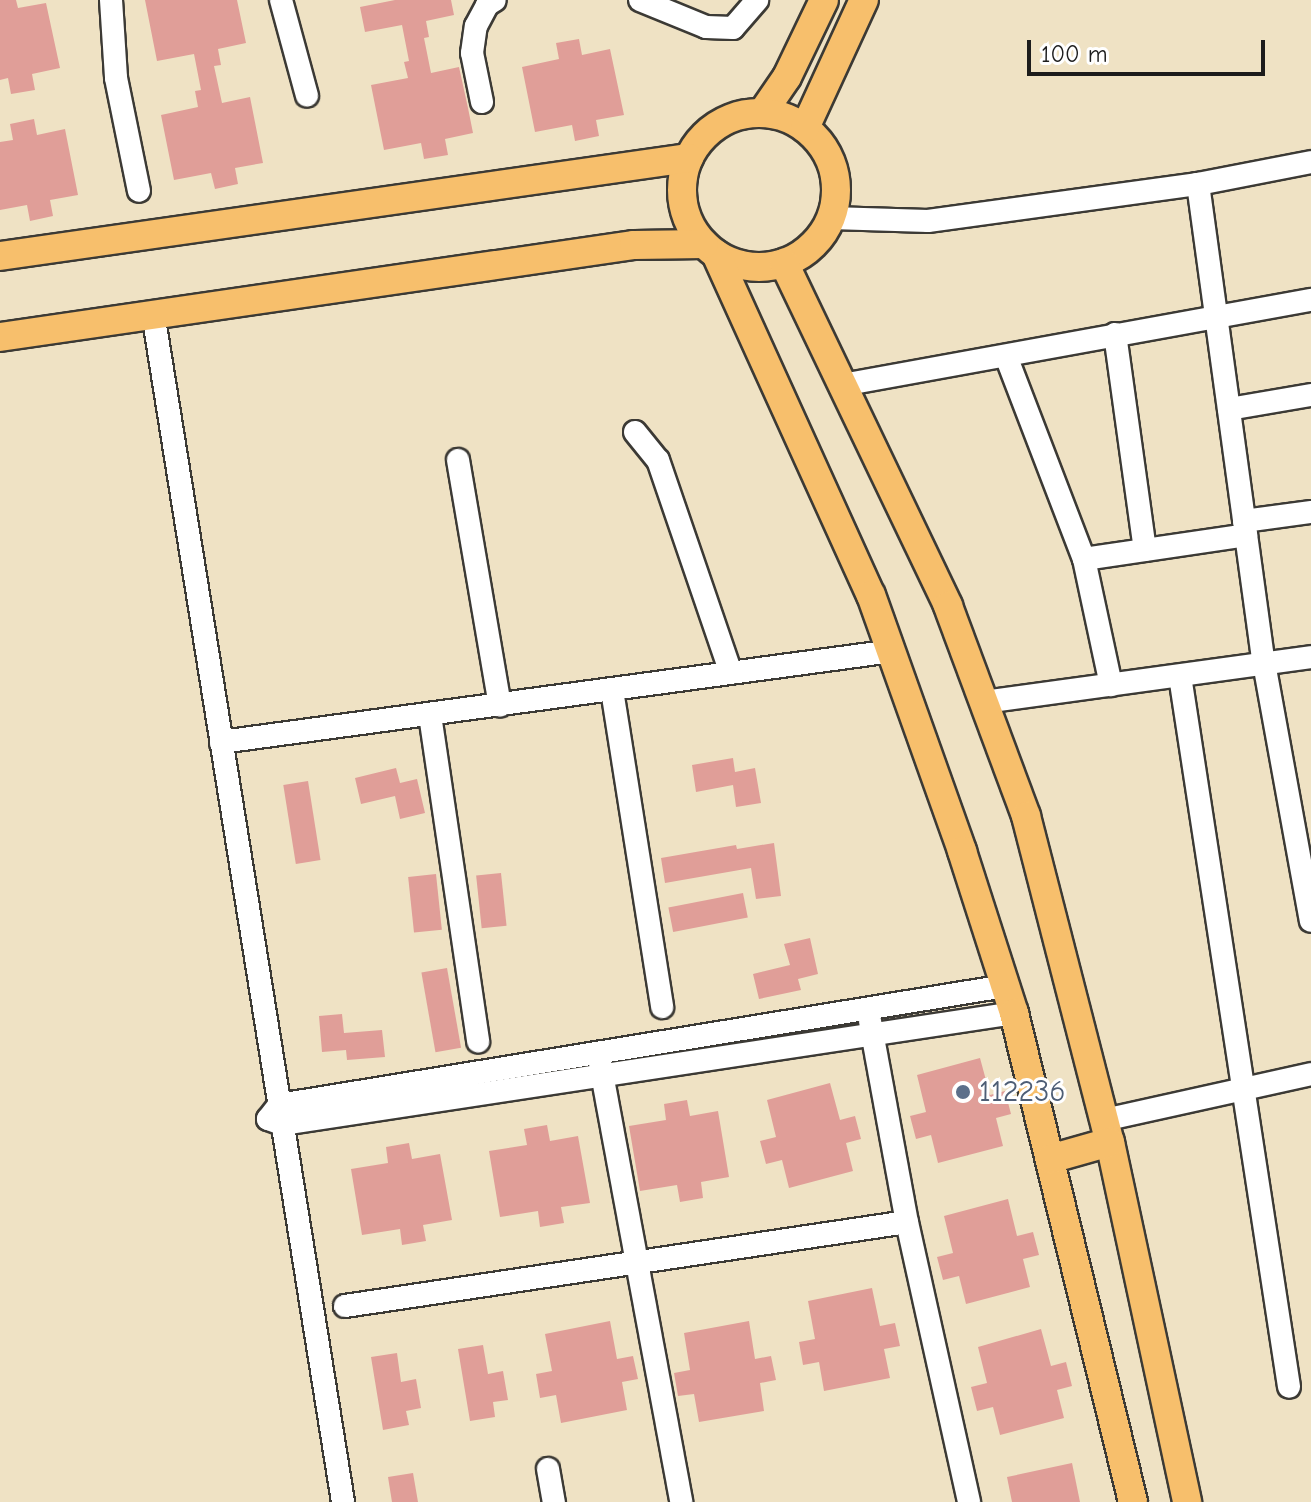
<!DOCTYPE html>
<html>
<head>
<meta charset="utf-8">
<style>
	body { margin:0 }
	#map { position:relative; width:1311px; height:1502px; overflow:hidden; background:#efe2c4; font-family:"Comic Neue",sans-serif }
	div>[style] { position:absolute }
	.building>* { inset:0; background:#e09e98; transform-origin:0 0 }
	.roads { filter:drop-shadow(2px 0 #3c3a35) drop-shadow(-2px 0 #3c3a35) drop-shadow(0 2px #3c3a35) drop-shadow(0 -2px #3c3a35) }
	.minor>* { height:22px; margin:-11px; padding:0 11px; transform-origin:11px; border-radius:11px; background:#fff }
	.major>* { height:28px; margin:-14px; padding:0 14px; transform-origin:14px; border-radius:14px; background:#f7bf6c }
	.major>.ring { margin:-14px; padding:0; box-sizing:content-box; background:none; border:28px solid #f7bf6c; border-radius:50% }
	.dots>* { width:22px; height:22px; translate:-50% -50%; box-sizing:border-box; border:4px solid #fff; border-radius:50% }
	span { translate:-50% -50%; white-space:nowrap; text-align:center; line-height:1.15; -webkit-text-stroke:6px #fff; paint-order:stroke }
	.service-label { font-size:30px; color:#4e5e75 }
	.left { translate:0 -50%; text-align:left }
	.scale { position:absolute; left:1027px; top:40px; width:238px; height:36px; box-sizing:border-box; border:4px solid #1c1c1c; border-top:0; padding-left:10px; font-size:24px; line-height:28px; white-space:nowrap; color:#1c1c1c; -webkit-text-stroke:6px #fff; paint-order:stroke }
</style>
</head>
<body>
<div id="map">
	<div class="building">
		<div style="clip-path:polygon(0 0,16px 0,18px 8px,46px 3px,60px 68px,32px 74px,35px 90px,11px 94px,8px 78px,0 80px)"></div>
		<div style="clip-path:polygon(145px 0,237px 0,246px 43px,218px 49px,221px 65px,214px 66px,222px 103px,250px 97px,263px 163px,235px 168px,238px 184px,215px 189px,211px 173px,174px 180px,161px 115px,198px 107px,195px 91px,201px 90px,194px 54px,157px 61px)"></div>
		<div style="clip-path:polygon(395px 0,451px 0,454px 15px,426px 21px,429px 37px,424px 38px,431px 73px,459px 67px,468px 108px,473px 133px,445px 139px,448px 155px,424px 159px,421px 143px,384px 150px,371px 85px,408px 78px,404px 62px,409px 61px,402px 25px,365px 32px,360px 7px)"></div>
		<div style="clip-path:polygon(579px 39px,582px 55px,610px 49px,624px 115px,596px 120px,599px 136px,575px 141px,572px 125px,535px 132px,522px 67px,559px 59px,556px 43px)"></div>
		<div style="clip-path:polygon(34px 119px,37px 135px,65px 129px,78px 195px,50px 200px,53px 216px,30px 221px,27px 205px,0 210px,0 142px,13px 140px,10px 124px)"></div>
		<div style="clip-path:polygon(733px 758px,735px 772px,755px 768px,761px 803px,736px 807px,733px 785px,696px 792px,692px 765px)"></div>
		<div style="clip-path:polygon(396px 768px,400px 783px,417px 779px,425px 813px,400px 819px,395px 796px,361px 804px,355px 778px)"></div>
		<div style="left:308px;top:781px;width:80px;height:25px;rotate:81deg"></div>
		<div style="clip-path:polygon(774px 843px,781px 896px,756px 899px,751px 868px,665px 883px,661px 858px,736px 845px,737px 849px)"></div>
		<div style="left:501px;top:873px;width:53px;height:25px;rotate:84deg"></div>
		<div style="left:436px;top:874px;width:56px;height:28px;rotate:84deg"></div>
		<div style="left:743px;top:893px;width:25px;height:76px;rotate:79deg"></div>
		<div style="clip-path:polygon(810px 938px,818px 974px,798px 979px,801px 990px,759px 999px,753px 974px,790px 965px,784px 944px)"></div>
		<div style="left:447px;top:968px;width:81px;height:26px;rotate:80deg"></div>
		<div style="clip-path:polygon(342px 1014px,344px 1033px,382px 1030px,385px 1057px,347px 1060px,346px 1050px,322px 1052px,319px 1016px)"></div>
		<div style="clip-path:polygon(980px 1058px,990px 1095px,1005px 1091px,1011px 1114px,996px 1118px,1003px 1146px,938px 1163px,931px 1135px,916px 1139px,910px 1116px,926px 1112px,917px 1075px)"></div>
		<div style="clip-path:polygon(830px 1083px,840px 1120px,855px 1116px,861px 1139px,846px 1143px,853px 1171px,789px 1188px,782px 1160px,766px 1164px,760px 1141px,776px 1137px,767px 1100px)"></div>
		<div style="clip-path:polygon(687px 1100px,690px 1116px,718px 1111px,729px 1177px,701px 1182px,703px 1198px,680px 1202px,677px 1185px,640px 1191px,629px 1126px,666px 1120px,664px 1104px)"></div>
		<div style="clip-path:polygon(547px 1125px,550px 1141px,578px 1136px,590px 1203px,561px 1207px,564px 1223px,540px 1227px,538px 1211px,500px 1217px,489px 1151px,527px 1145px,524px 1129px)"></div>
		<div style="clip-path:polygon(409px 1143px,412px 1159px,440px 1154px,452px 1220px,423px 1225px,426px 1241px,402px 1245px,400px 1229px,362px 1235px,351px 1169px,388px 1163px,386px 1147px)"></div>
		<div style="clip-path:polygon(1008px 1199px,1017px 1236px,1033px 1232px,1039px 1255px,1023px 1259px,1030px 1287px,966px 1304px,959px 1276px,943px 1280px,937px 1257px,953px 1253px,944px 1216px)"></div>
		<div style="clip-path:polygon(872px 1288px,880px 1326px,895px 1323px,900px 1346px,884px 1349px,890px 1378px,824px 1391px,819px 1362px,803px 1365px,799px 1342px,815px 1339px,808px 1301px)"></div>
		<div style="clip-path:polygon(610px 1321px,617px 1359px,633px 1356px,638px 1379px,622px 1382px,627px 1410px,561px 1423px,556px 1395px,540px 1398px,536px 1374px,552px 1371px,545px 1334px)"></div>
		<div style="clip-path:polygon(749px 1321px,755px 1359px,771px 1356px,776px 1380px,760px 1383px,764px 1411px,699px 1422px,694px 1394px,678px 1396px,674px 1373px,690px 1370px,684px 1333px)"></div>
		<div style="clip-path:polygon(1041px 1329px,1051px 1366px,1066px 1362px,1072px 1386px,1057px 1390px,1064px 1418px,1000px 1435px,993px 1407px,977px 1411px,971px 1387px,987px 1383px,978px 1347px)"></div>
		<div style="clip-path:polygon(483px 1345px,488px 1374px,503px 1371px,508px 1400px,493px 1402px,495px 1417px,470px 1421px,458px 1349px)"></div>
		<div style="clip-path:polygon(397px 1353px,401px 1382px,416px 1379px,421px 1408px,406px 1411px,409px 1425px,383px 1430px,371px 1357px)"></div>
		<div style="clip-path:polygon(1072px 1463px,1080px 1502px,1012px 1502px,1007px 1477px)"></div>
		<div style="clip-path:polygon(413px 1473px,418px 1502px,392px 1502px,388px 1477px)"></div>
	</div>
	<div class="roads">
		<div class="minor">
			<div style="left:111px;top:0;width:78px;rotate:86.3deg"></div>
			<div style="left:116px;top:78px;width:115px;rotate:78.5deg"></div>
			<div style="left:281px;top:0;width:99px;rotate:74.8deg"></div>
			<div style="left:640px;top:0;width:71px;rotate:22.2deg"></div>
			<div style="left:706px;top:27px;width:27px;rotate:2deg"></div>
			<div style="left:733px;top:28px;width:37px;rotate:-49deg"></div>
			<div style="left:482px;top:102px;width:50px;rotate:-101.5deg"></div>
			<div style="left:472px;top:53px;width:27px;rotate:-82deg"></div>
			<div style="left:476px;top:26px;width:24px;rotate:-62deg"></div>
			<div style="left:487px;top:5px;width:9px;rotate:-32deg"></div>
			<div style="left:1198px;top:184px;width:484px;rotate:82.2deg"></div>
			<div style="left:1264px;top:663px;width:262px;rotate:79.7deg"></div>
			<div style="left:831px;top:218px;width:97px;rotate:1.8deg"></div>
			<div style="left:928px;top:221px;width:273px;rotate:-7.8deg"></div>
			<div style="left:1198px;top:184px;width:115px;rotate:-11deg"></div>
			<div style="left:153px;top:313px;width:1204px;rotate:80.92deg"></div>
			<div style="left:1115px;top:334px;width:218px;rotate:82.1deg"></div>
			<div style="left:1006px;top:356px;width:217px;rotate:69deg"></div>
			<div style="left:1084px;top:559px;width:129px;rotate:77.9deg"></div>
			<div style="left:842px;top:385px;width:477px;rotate:-10.3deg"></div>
			<div style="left:1229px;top:409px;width:83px;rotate:-9.7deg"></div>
			<div style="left:635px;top:432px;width:36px;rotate:51deg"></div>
			<div style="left:658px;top:460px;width:225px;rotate:71.1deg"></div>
			<div style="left:458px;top:460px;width:249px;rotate:80.3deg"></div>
			<div style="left:1244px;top:521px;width:68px;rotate:-7.7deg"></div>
			<div style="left:1084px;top:559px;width:164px;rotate:-8.4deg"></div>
			<div style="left:1180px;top:676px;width:719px;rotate:81.28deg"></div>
			<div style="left:612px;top:690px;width:321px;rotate:81deg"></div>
			<div style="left:984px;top:702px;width:330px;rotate:-7.8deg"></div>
			<div style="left:430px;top:715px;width:330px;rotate:81.6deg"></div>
			<div style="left:221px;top:742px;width:677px;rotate:-7.72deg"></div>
			<div style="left:1005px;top:986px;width:736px;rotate:170.69deg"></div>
			<div style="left:279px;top:1105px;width:18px;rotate:128deg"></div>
			<div style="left:268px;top:1119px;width:15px;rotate:20deg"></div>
			<div style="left:282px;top:1124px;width:740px;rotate:-8.62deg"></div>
			<div style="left:870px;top:1021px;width:204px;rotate:79.6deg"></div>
			<div style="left:907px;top:1222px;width:287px;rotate:77.5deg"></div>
			<div style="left:600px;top:1063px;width:446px;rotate:79.5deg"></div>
			<div style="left:1104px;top:1120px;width:212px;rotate:-12.5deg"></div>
			<div style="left:345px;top:1306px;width:568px;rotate:-8.5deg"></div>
			<div style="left:548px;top:1469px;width:34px;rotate:80deg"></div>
		</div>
		<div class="major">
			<div style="left:763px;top:112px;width:42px;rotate:-55.6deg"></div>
			<div style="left:787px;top:77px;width:85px;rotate:-64.3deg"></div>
			<div class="ring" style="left:682px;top:113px;width:126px;height:126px"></div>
			<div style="left:805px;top:128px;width:141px;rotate:-65.3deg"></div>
			<div style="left:716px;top:254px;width:375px;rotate:65.6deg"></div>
			<div style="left:871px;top:595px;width:272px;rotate:70.4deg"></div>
			<div style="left:962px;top:851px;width:170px;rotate:72.2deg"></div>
			<div style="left:1014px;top:1013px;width:503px;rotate:76.32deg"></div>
			<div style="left:0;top:256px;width:696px;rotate:-8.1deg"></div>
			<div style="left:784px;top:263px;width:380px;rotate:64.4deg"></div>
			<div style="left:948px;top:606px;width:224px;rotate:69.6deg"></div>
			<div style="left:1026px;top:816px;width:337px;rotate:75.6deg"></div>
			<div style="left:1110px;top:1142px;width:368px;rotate:77.9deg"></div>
			<div style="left:0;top:337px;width:641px;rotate:-8.26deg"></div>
			<div style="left:634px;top:245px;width:70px;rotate:-0.8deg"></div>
			<div style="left:1050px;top:1159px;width:62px;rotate:-15.8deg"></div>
		</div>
	</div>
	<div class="dots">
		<div style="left:963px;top:1092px;background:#5c6f8a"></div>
	</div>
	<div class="service-label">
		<span class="left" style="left:979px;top:1092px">112236</span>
	</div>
	<div class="scale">100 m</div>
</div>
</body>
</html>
